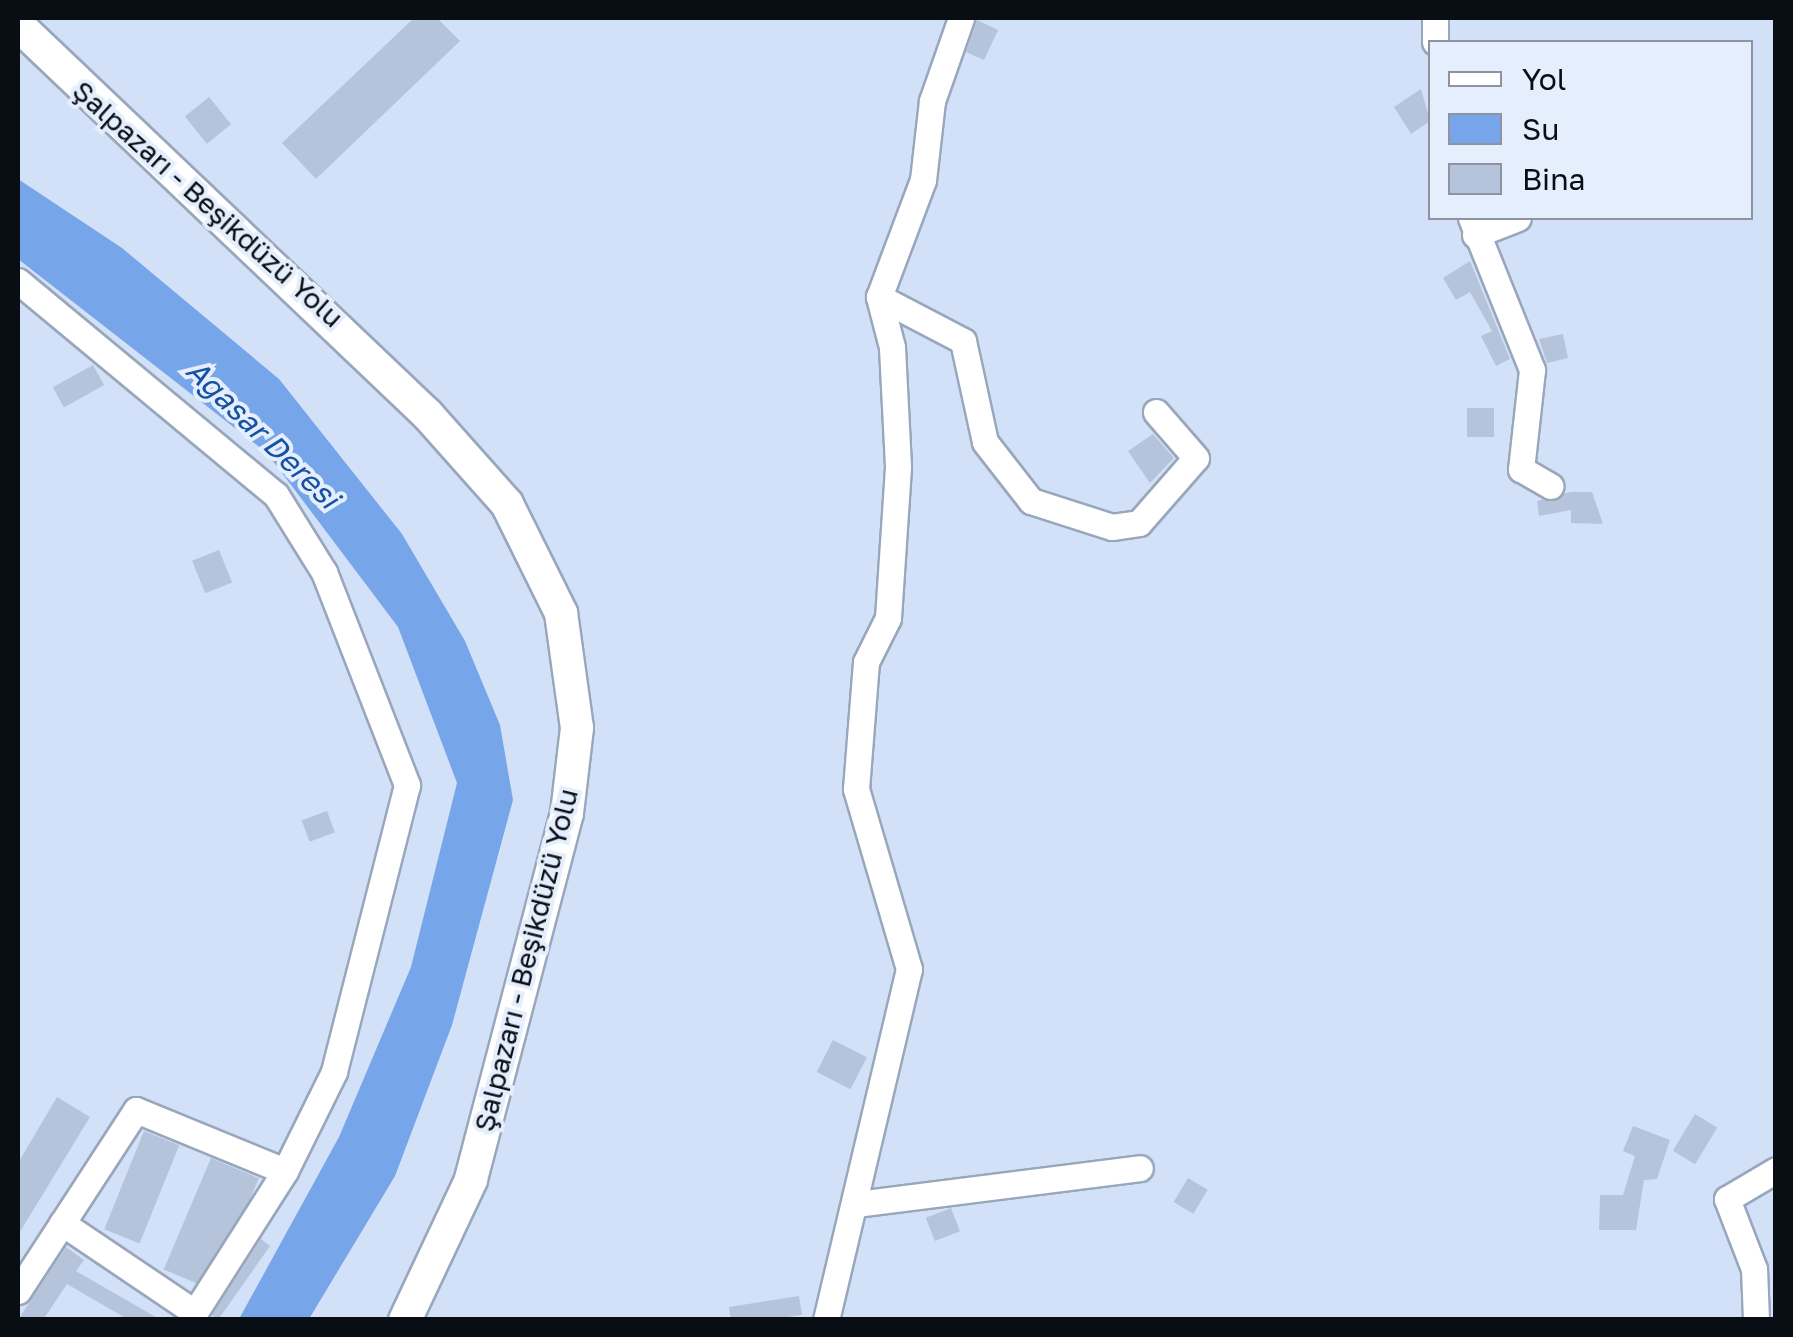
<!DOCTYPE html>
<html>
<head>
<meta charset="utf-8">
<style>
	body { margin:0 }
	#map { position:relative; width:1793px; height:1337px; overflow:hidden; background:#d2e1f8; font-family:"Golos Text",sans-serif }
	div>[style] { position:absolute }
	.water>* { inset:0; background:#76a5e9 }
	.building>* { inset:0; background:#b5c4da; transform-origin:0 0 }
	.roads { filter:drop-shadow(2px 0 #98a7bc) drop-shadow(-2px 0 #98a7bc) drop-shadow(0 2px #98a7bc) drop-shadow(0 -2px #98a7bc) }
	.minor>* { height:25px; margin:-12.5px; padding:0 12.5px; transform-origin:12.5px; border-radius:12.5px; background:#fff }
	.major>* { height:32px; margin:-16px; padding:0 16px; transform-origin:16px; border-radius:16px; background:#fff }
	span { translate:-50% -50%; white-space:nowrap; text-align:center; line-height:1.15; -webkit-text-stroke:8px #e5eefc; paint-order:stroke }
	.street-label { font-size:28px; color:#090e15 }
	.water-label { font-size:30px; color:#1652a1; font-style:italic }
	.frame { position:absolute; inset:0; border:20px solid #090e15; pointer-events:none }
	.legend { position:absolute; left:1428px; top:40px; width:325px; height:180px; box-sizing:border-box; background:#e5eefc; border:2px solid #8d94a0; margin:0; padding:12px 18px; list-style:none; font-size:30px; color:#090e15 }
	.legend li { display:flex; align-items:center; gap:20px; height:50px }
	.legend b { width:50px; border:2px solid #8d94a0 }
</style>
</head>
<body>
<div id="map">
	<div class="water">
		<div style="clip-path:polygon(18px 179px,122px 248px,279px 379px,402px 534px,465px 641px,500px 725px,513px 800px,452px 1025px,395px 1176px,309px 1319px,239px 1319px,339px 1137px,411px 967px,457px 783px,398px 627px,267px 453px,18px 259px)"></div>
	</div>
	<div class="building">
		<div style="clip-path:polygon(414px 18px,437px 18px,460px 41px,316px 179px,282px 143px)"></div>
		<div style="clip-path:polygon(977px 20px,998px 30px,984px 60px,966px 52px)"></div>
		<div style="clip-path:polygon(1421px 89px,1430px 121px,1411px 134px,1394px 107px)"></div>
		<div style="left:209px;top:97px;width:35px;height:31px;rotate:51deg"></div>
		<div style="clip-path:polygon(1470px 261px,1510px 359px,1496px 366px,1481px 336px,1492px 331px,1470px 292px,1456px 300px,1443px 278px)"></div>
		<div style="clip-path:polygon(1563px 334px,1568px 358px,1547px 363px,1539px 339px)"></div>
		<div style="left:93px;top:365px;width:23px;height:46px;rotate:61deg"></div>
		<div style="left:1467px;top:408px;width:27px;height:29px"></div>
		<div style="clip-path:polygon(1153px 434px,1174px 458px,1150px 483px,1128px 451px)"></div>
		<div style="clip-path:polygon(1571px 492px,1592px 492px,1603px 524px,1571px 523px,1571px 510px,1539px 516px,1537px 501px)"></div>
		<div style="left:219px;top:550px;width:35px;height:29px;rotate:68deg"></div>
		<div style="left:327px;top:811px;width:23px;height:27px;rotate:70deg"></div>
		<div style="left:833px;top:1040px;width:38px;height:36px;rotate:27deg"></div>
		<div style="clip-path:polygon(57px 1097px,90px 1117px,18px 1235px,18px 1163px)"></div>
		<div style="left:1695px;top:1114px;width:26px;height:43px;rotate:31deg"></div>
		<div style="clip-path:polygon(1633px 1126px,1670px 1140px,1657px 1179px,1644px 1180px,1636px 1230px,1599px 1230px,1600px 1195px,1623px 1195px,1635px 1156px,1623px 1151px)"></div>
		<div style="left:144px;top:1131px;width:38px;height:106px;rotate:22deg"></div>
		<div style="left:211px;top:1158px;width:52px;height:121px;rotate:23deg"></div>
		<div style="left:1188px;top:1178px;width:23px;height:28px;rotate:31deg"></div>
		<div style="left:951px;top:1208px;width:25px;height:27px;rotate:69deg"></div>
		<div style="clip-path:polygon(261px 1239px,270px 1246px,218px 1320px,212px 1315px)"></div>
		<div style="clip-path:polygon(66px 1247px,84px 1260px,76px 1271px,161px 1320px,129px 1320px,67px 1284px,43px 1320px,18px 1320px)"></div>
		<div style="left:799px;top:1296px;width:19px;height:71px;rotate:81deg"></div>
	</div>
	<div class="roads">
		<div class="minor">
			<div style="left:1435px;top:18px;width:24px;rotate:90deg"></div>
			<div style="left:1471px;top:218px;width:164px;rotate:68.1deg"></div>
			<div style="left:1532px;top:370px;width:100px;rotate:96.3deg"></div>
			<div style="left:1521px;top:469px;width:34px;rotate:30deg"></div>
			<div style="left:1475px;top:235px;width:46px;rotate:-21.6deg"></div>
			<div style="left:18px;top:281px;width:335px;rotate:39.7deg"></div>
			<div style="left:276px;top:495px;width:91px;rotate:58.1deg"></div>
			<div style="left:324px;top:572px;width:229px;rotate:68.7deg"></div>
			<div style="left:407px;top:785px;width:296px;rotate:104.3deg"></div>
			<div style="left:334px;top:1072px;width:110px;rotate:116.3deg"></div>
			<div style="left:285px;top:1171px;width:177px;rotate:122.5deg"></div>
			<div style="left:879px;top:297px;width:95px;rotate:27.6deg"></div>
			<div style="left:963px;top:341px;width:103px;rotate:77.7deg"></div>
			<div style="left:985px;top:442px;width:75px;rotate:52.1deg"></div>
			<div style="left:1031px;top:501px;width:85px;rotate:17.8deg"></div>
			<div style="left:1112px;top:527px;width:27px;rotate:-8deg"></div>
			<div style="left:1139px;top:523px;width:86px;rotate:-48.8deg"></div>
			<div style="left:1196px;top:458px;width:61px;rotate:-131deg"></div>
			<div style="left:856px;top:1204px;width:286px;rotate:-7.2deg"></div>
			<div style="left:62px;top:1223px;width:159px;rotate:34deg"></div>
			<div style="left:18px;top:1291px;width:216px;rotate:-56.9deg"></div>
			<div style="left:136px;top:1110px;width:161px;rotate:22.3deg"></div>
			<div style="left:826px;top:1320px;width:361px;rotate:-76.7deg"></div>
			<div style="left:909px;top:969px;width:188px;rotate:-106.4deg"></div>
			<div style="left:856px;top:789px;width:127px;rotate:-85.5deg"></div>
			<div style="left:866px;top:662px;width:49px;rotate:-63.4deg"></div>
			<div style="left:888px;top:618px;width:152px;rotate:-86.2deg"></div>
			<div style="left:898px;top:466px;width:119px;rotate:-92.9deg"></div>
			<div style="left:892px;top:347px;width:52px;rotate:-104.6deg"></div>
			<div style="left:879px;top:297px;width:125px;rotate:-69.4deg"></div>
			<div style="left:923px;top:180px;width:80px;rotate:-83.5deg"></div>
			<div style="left:932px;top:101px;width:88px;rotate:-70.7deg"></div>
			<div style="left:1756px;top:1320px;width:51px;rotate:-92.2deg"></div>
			<div style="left:1754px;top:1269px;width:75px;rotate:-111.1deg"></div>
			<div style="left:1727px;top:1199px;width:57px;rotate:-30.6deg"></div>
		</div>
		<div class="major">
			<div style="left:18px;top:25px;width:566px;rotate:43.57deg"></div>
			<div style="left:428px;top:415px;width:119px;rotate:48.4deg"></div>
			<div style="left:507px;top:504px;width:122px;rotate:63.6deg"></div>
			<div style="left:561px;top:613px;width:116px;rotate:82.1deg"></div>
			<div style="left:577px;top:728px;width:86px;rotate:96.7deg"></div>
			<div style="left:567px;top:813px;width:379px;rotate:104.7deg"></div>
			<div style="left:471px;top:1180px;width:155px;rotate:115.2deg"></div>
		</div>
	</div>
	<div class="street-label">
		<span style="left:208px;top:204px;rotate:42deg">Şalpazarı - Beşikdüzü Yolu</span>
		<span style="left:526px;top:960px;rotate:-76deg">Şalpazarı - Beşikdüzü Yolu</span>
	</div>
	<div class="water-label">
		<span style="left:263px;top:434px;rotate:44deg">Ağasar Deresi</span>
	</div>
	<div class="frame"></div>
	<ul class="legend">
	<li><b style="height:12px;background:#fff"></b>Yol</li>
	<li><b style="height:28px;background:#76a5e9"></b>Su</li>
	<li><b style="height:28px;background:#b5c4da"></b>Bina</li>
	</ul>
</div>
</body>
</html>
